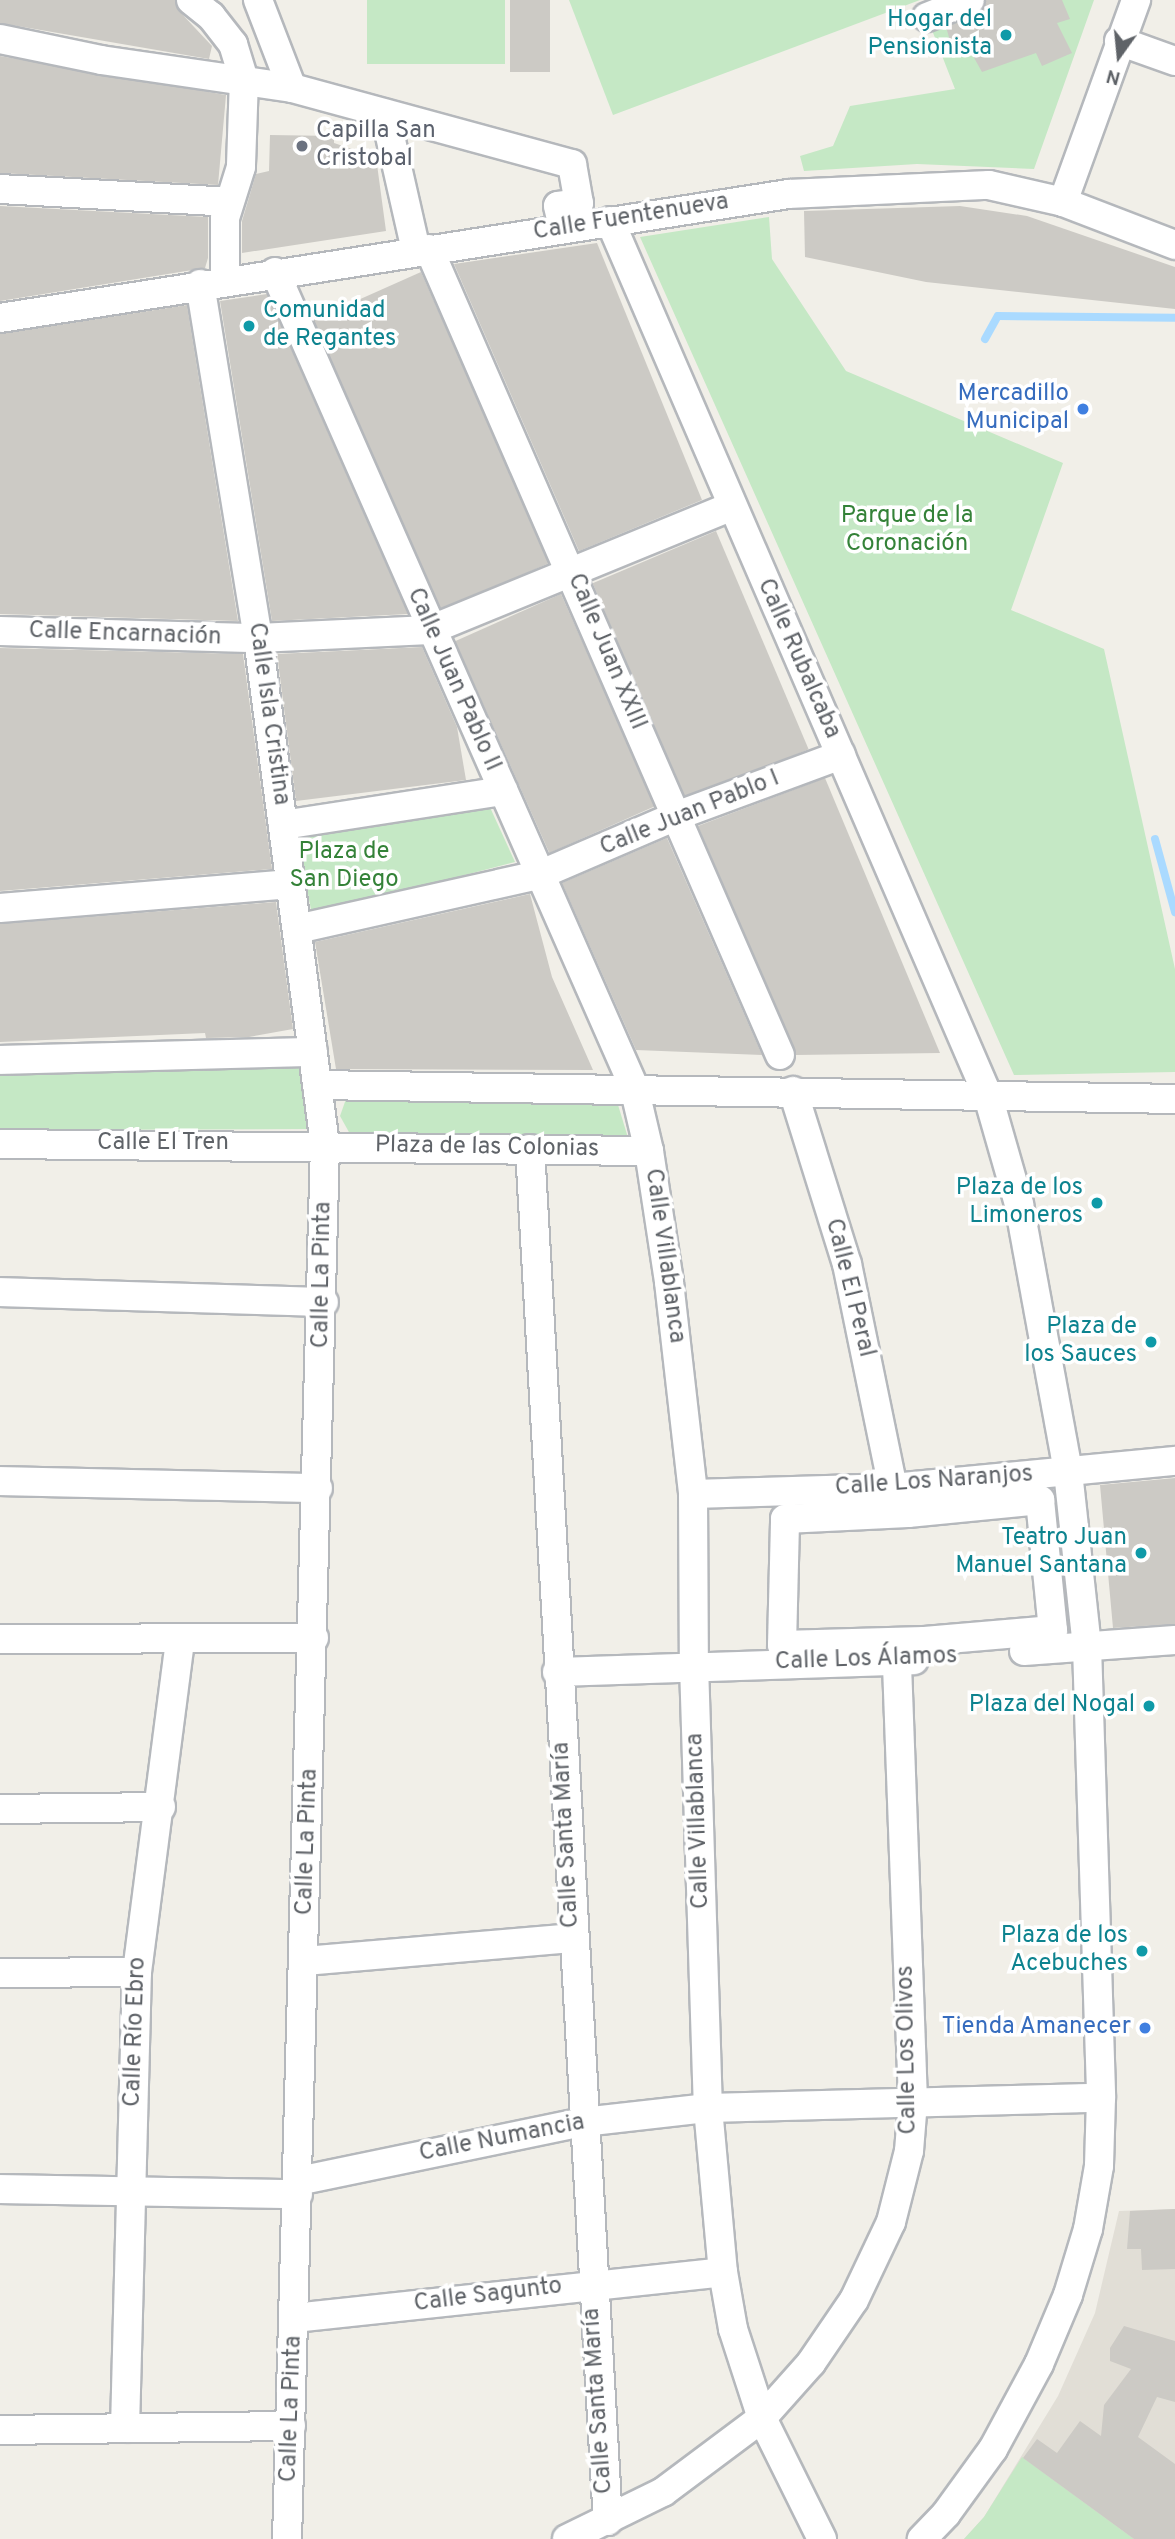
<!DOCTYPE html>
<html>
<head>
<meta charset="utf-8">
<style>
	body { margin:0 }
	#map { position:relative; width:1175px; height:2539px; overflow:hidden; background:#f1efe8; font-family:Overpass,sans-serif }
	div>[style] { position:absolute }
	.education>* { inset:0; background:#e1ded6 }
	.green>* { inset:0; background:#c5e8c5; transform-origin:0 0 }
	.stream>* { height:8px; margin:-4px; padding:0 4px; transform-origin:4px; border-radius:4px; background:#aadaff }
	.building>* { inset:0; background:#cccac5; transform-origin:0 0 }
	.roads { filter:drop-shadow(2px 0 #b5b8bc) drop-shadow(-2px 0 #b5b8bc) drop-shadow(0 2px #b5b8bc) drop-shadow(0 -2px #b5b8bc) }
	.minor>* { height:28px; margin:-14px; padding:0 14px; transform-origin:14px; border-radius:14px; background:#fff }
	.dots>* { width:19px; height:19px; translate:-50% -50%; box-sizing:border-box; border:4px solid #fff; border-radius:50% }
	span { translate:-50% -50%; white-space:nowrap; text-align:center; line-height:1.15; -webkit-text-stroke:7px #fff; paint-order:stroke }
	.culture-label { font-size:24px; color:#0d838f }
	.right { translate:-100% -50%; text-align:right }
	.left { translate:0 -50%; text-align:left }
	.worship-label { font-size:24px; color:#5b616d }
	.street-label { font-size:24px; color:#5f6368 }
	.shop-label { font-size:24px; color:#366cbe }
	.park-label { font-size:24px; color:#348238 }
	.north { position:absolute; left:1084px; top:21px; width:70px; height:70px; -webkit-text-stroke:5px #fff; paint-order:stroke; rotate:195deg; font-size:19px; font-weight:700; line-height:28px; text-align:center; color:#5f6368 }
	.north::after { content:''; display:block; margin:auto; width:24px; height:32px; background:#5f6368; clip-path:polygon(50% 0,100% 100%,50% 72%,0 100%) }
</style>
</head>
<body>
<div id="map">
	<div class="education">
		<div style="clip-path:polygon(1175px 2209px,1175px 2539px,964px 2539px,984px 2517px,1058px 2396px,1095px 2313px,1119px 2211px)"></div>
	</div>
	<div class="green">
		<div style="left:367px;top:0;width:138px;height:64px"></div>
		<div style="clip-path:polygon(569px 0,920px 0,613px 115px)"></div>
		<div style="clip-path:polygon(997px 0,1094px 0,1034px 169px,917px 164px,804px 171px,800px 156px,833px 146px,850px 106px,955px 89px,930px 25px)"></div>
		<div style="clip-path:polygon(769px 217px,772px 259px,846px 371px,1063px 463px,1011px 610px,1104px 649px,1175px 969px,1175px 1072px,1014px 1075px,640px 237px)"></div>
		<div style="clip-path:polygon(488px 803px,515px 862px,312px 915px,297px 836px)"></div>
		<div style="clip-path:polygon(303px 1060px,308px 1129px,0 1130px,0 1071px)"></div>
		<div style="clip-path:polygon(615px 1095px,629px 1141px,350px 1134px,340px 1116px,346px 1099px)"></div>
		<div style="clip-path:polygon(1022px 2457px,1134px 2539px,964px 2539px,984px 2517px)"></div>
	</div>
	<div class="stream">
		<div style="left:985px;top:339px;width:26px;rotate:-61deg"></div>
		<div style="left:998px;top:316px;width:177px;rotate:0.6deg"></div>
		<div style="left:1155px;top:839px;width:76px;rotate:74.7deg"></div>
	</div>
	<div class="building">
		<div style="clip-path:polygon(0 0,175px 0,180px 12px,212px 46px,209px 59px,0 23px)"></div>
		<div style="left:510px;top:0;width:40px;height:72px"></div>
		<div style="clip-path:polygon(986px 0,1062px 0,1070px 19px,1057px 23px,1072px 53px,1042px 66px,1036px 53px,982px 72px,968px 47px,953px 51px,946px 27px,977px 15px)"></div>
		<div style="clip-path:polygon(0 56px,226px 95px,218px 185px,0 173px)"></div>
		<div style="clip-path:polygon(270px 135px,334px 136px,334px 143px,376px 157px,386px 231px,242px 253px,242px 221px,256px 174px,269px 171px)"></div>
		<div style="clip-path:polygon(0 206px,208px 217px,208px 258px,205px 268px,0 301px)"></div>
		<div style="clip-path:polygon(960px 206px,1027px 216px,1175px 267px,1175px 309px,926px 282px,805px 257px,804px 211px)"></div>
		<div style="clip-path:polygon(597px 243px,702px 500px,579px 551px,454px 264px)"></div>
		<div style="left:421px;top:272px;width:318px;height:121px;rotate:66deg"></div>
		<div style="clip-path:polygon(267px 294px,408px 614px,272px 621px,220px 301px)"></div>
		<div style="clip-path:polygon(187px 305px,238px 621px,0 614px,0 334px)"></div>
		<div style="left:716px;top:531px;width:237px;height:134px;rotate:67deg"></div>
		<div style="left:561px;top:594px;width:232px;height:116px;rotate:66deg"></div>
		<div style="clip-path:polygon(422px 647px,457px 727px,466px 780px,296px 801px,277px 654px)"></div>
		<div style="clip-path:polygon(0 648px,243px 654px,272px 869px,0 891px)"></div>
		<div style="clip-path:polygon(825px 778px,940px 1053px,796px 1055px,698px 826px)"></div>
		<div style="clip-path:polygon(667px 838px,762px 1055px,636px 1050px,562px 883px)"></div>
		<div style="clip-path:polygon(530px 894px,552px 977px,593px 1070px,336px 1069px,315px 942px)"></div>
		<div style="clip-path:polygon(276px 902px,293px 1029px,249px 1037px,206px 1038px,205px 1033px,0 1042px,0 924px)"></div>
		<div style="clip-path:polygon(1175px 1478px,1175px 1624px,1113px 1628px,1100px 1485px)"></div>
		<div style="clip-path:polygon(1175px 2209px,1175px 2269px,1142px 2270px,1141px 2249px,1127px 2249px,1130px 2211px)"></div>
		<div style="clip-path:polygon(1124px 2326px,1175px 2341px,1175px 2402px,1157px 2397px,1138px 2437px,1175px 2464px,1175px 2539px,1134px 2539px,1023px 2458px,1037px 2439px,1057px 2453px,1080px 2421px,1101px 2436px,1104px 2405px,1131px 2369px,1110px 2361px,1110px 2348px)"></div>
	</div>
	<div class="roads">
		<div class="minor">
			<div style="left:191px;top:0;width:26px;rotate:39deg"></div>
			<div style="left:211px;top:16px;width:36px;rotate:52deg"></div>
			<div style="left:233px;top:44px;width:37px;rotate:73deg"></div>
			<div style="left:244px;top:79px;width:88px;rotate:92deg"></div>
			<div style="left:241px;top:167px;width:53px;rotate:107.4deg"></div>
			<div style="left:225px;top:218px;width:62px;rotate:90deg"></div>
			<div style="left:258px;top:0;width:94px;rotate:68.9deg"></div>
			<div style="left:927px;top:17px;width:46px;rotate:-21.6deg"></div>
			<div style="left:0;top:39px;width:103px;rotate:11.7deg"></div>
			<div style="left:101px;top:60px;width:193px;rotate:8.3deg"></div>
			<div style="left:292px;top:88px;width:290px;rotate:15.2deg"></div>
			<div style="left:572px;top:164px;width:40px;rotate:80deg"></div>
			<div style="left:579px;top:203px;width:21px;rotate:172deg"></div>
			<div style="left:558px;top:206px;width:23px;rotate:77deg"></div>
			<div style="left:1119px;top:41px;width:59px;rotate:19.7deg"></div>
			<div style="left:385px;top:114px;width:140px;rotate:77.2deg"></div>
			<div style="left:0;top:189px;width:229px;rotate:3.2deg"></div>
			<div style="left:1063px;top:202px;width:215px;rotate:-70.1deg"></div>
			<div style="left:610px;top:221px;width:953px;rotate:66.64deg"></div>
			<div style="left:988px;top:1096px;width:112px;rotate:74deg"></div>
			<div style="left:1019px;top:1204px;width:272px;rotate:79.6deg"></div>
			<div style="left:1068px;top:1472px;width:175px;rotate:83.8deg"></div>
			<div style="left:1087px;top:1646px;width:452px;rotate:88.2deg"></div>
			<div style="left:1101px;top:2098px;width:68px;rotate:91.7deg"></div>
			<div style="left:1099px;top:2166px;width:64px;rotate:99.9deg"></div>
			<div style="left:1088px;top:2229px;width:69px;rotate:106.9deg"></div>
			<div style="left:1068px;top:2295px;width:75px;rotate:112.8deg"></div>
			<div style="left:1039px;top:2364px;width:97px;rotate:118.4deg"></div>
			<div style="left:993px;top:2449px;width:80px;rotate:125.9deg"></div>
			<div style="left:946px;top:2514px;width:35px;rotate:134deg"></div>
			<div style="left:429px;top:249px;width:879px;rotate:66.47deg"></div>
			<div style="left:275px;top:272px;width:891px;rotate:66.23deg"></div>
			<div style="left:634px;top:1087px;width:66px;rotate:76.8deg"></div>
			<div style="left:649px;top:1151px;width:133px;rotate:81.3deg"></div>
			<div style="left:669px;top:1282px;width:213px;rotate:83.5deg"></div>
			<div style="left:693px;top:1494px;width:171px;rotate:89.7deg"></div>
			<div style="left:694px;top:1665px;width:443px;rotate:88.2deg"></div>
			<div style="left:708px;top:2108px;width:165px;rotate:84.8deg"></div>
			<div style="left:723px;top:2272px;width:58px;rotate:80deg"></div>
			<div style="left:733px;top:2329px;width:94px;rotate:72deg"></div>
			<div style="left:762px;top:2418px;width:135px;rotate:63.6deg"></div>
			<div style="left:200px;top:284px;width:359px;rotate:80.7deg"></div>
			<div style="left:258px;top:638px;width:511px;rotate:82.47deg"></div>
			<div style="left:325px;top:1145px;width:1395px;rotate:91.56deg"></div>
			<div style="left:0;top:318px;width:798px;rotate:-8.94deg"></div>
			<div style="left:788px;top:194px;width:201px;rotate:-2.6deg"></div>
			<div style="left:989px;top:185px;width:76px;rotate:12.9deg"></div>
			<div style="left:1063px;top:202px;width:120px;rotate:21deg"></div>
			<div style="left:0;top:631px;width:258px;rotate:1.6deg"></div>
			<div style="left:258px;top:638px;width:172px;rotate:-2.7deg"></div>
			<div style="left:430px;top:630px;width:324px;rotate:-22.3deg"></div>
			<div style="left:283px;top:825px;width:223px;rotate:-8.8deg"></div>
			<div style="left:0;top:908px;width:292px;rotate:-4.7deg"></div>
			<div style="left:297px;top:929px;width:248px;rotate:-12.6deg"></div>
			<div style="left:539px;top:875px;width:149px;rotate:-23.3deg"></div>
			<div style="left:676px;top:816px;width:176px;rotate:-20.3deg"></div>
			<div style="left:0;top:1060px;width:313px;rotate:-1.5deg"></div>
			<div style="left:317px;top:1085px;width:858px;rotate:0.93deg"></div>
			<div style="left:793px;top:1091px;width:181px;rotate:72.7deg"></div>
			<div style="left:847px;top:1264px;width:229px;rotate:78.4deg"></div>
			<div style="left:0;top:1144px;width:649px;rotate:0.62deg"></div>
			<div style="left:530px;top:1149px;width:1374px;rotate:86.75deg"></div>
			<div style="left:0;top:1292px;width:324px;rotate:1.8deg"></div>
			<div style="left:0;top:1481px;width:318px;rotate:1.3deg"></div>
			<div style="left:693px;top:1494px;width:200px;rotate:-1.7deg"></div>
			<div style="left:893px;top:1488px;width:283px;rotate:-5.5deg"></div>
			<div style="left:1040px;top:1500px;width:131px;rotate:84.3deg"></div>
			<div style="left:1053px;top:1630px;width:129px;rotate:175.1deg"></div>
			<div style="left:924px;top:1641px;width:142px;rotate:178.4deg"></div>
			<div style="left:782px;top:1645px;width:126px;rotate:-88.6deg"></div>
			<div style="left:785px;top:1519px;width:123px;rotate:-2.8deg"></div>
			<div style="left:908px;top:1513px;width:133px;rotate:-5.6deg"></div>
			<div style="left:0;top:1639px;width:314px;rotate:-0.2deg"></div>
			<div style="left:1024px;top:1651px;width:151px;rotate:-4.2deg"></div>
			<div style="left:557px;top:1672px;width:357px;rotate:-1.9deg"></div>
			<div style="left:0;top:1809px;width:161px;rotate:-0.7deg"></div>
			<div style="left:304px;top:1961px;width:269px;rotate:-4.9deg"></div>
			<div style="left:0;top:1973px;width:137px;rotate:-0.4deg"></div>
			<div style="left:298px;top:2181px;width:291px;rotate:-11.7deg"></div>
			<div style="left:583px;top:2122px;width:126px;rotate:-6.4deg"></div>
			<div style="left:708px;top:2108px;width:393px;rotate:-1.5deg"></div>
			<div style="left:0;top:2189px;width:298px;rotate:1deg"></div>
			<div style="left:294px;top:2318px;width:431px;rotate:-6.1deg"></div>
			<div style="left:125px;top:2428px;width:456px;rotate:-88.5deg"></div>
			<div style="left:137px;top:1972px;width:336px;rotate:-82.6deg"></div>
			<div style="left:0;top:2430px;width:291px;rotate:-0.8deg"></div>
			<div style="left:567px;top:2539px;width:107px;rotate:-26.1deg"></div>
			<div style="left:663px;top:2492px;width:124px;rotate:-36.8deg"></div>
			<div style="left:762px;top:2418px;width:74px;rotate:-48.3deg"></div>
			<div style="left:811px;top:2363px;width:76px;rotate:-55.7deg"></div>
			<div style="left:854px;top:2300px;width:86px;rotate:-64.6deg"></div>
			<div style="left:891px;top:2222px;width:73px;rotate:-75.8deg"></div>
			<div style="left:909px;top:2151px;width:50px;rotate:-85.4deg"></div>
			<div style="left:913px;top:2101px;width:440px;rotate:-92.1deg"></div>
		</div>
	</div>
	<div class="dots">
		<div style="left:1006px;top:35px;background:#0f9aa8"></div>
		<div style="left:302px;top:146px;background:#6b7280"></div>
		<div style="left:249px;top:326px;background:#0f9aa8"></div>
		<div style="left:1083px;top:409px;background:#3f7fe0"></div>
		<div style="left:1097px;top:1203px;background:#0f9aa8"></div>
		<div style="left:1151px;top:1342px;background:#0f9aa8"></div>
		<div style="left:1141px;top:1553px;background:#0f9aa8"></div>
		<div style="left:1149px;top:1706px;background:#0f9aa8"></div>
		<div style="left:1142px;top:1951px;background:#0f9aa8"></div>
		<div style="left:1145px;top:2028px;background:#3f7fe0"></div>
	</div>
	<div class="culture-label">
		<span class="right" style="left:992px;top:35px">Hogar del<br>Pensionista</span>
		<span class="left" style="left:263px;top:326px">Comunidad<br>de Regantes</span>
		<span class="right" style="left:1083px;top:1203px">Plaza de los<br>Limoneros</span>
		<span class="right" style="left:1137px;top:1342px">Plaza de<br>los Sauces</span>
		<span class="right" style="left:1127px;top:1553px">Teatro Juan<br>Manuel Santana</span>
		<span class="right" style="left:1135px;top:1706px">Plaza del Nogal</span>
		<span class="right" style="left:1128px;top:1951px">Plaza de los<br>Acebuches</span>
	</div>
	<div class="worship-label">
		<span class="left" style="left:316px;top:146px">Capilla San<br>Cristobal</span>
	</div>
	<div class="street-label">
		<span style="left:631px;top:218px;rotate:-9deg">Calle Fuentenueva</span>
		<span style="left:125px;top:635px;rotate:2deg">Calle Encarnación</span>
		<span style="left:606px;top:652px;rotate:67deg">Calle Juan XXIII</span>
		<span style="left:798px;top:659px;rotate:66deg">Calle Rubalcaba</span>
		<span style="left:453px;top:680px;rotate:66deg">Calle Juan Pablo II</span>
		<span style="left:268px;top:714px;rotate:82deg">Calle Isla Cristina</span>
		<span style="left:690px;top:814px;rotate:-22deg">Calle Juan Pablo I</span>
		<span style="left:163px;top:1144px">Calle El Tren</span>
		<span style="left:487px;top:1148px;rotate:1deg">Plaza de las Colonias</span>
		<span style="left:664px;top:1256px;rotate:82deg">Calle Villablanca</span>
		<span style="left:323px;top:1275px;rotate:-89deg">Calle La Pinta</span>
		<span style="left:849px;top:1288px;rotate:76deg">Calle El Peral</span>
		<span style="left:934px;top:1482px;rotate:-4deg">Calle Los Naranjos</span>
		<span style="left:866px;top:1660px;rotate:-2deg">Calle Los Álamos</span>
		<span style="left:699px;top:1821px;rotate:-92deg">Calle Villablanca</span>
		<span style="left:567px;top:1835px;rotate:-93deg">Calle Santa María</span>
		<span style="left:308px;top:1842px;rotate:-88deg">Calle La Pinta</span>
		<span style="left:136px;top:2032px;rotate:-88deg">Calle Río Ebro</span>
		<span style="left:908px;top:2050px;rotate:-91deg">Calle Los Olivos</span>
		<span style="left:502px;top:2139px;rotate:-11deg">Calle Numancia</span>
		<span style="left:488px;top:2296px;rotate:-7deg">Calle Sagunto</span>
		<span style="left:599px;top:2401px;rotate:-94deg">Calle Santa María</span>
		<span style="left:292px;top:2409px;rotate:-88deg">Calle La Pinta</span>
	</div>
	<div class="shop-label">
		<span class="right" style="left:1069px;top:409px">Mercadillo<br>Municipal</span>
		<span class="right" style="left:1131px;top:2028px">Tienda Amanecer</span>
	</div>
	<div class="park-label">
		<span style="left:907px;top:531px">Parque de la<br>Coronación</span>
		<span style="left:344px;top:867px">Plaza de<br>San Diego</span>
	</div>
	<div class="north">N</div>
</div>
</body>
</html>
